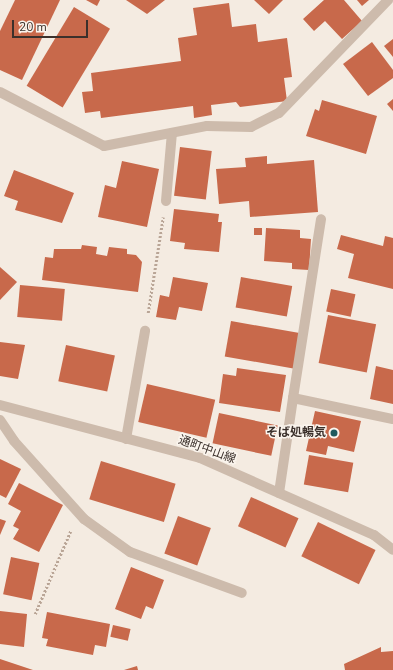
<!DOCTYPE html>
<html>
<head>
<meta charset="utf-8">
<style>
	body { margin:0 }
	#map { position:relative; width:393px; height:670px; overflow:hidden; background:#f4ebe1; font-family:"Nunito Sans","Noto Sans JP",sans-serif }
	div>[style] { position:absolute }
	.building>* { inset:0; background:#c8694b; transform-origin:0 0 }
	.path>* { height:2.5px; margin-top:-1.25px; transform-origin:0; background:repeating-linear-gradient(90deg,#b9a596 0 2px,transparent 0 4px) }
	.lane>* { height:10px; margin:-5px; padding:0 5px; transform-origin:5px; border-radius:5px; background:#cdbbac }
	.street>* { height:10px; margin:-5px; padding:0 5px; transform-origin:5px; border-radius:5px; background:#cdbbac }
	.dots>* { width:11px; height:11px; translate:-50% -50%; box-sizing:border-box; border:2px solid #fbf5ee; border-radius:50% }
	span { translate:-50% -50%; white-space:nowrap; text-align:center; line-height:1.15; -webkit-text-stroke:3px #fbf5ee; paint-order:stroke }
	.poi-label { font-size:12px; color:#3b302b; font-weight:700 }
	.right { translate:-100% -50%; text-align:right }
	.street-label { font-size:12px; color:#3b302b }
	.scale { position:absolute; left:12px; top:20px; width:76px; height:18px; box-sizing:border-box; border:2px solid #3b302b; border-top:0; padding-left:5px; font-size:12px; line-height:14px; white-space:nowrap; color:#3b302b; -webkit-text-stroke:3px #fbf5ee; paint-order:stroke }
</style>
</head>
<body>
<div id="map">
	<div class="building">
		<div style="clip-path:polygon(15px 0,60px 0,22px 80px,0 70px,0 31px)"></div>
		<div style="clip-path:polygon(86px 0,100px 0,97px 6px)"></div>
		<div style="clip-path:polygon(126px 0,165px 0,147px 14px)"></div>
		<div style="clip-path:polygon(254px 0,283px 0,269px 14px)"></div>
		<div style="clip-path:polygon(324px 0,344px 0,362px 21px,342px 39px,325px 21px,314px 31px,303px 19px)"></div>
		<div style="clip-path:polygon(357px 0,369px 0,362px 6px)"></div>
		<div style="clip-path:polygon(229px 3px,232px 27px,256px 24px,258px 42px,287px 38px,292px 77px,284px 78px,287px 101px,240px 107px,236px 102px,211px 105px,212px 115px,194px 118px,193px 106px,101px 118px,100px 111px,85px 113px,82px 92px,93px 91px,91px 73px,181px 61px,178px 38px,197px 35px,193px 8px)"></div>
		<div style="left:74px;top:7px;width:42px;height:92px;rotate:31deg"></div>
		<div style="clip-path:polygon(393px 39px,393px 57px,384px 46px)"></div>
		<div style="clip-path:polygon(372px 42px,393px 70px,393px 78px,368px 96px,343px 64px)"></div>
		<div style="clip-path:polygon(393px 99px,393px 111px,387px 104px)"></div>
		<div style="clip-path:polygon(322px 100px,377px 116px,366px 154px,306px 136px,315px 109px,319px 111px)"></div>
		<div style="left:180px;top:147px;width:32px;height:49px;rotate:7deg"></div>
		<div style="clip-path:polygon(267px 156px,267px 164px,314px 160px,318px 212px,250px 217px,249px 201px,219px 204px,216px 169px,246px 167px,245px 158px)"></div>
		<div style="clip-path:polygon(122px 161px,159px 169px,147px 227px,98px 217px,105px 185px,116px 188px)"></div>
		<div style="clip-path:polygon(14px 170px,74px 193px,62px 223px,15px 210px,18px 201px,4px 196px)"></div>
		<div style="clip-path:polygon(174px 209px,219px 214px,218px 222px,222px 222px,219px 252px,184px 249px,185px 243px,170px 241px)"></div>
		<div style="left:254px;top:228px;width:8px;height:7px"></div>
		<div style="clip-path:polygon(266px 228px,300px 230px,300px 238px,311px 239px,309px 270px,292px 269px,292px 263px,264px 261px)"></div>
		<div style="clip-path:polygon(341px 235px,383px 246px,385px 236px,393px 238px,393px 289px,348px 278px,354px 254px,337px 249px)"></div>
		<div style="clip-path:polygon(82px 245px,97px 247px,96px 254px,107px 256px,109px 247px,127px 249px,127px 254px,136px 255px,142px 262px,138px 292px,42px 280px,45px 257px,53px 258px,54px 249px,81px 249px)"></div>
		<div style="clip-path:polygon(0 267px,17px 282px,0 300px)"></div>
		<div style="clip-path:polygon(173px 277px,208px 283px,202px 311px,179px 307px,176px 320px,156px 317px,160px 295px,169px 297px)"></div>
		<div style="left:241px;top:277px;width:52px;height:31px;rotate:10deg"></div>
		<div style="left:20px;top:285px;width:45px;height:32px;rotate:5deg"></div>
		<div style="left:331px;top:289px;width:25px;height:23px;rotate:12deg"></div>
		<div style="left:328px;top:315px;width:49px;height:49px;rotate:11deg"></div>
		<div style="left:231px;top:321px;width:71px;height:36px;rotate:10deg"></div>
		<div style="clip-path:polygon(0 342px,25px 345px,18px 379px,0 376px)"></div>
		<div style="left:66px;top:345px;width:50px;height:37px;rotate:12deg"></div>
		<div style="clip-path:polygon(376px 366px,393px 370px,393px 404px,370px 399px)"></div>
		<div style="clip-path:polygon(237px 368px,286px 375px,280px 412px,219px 403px,223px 374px,236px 376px)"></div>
		<div style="left:147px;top:384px;width:70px;height:39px;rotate:13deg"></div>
		<div style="clip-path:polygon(315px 411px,361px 421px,354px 452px,328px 446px,326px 455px,306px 451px)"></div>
		<div style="left:219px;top:413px;width:60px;height:31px;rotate:12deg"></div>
		<div style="left:309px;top:455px;width:45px;height:30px;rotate:10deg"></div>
		<div style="clip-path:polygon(0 459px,21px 469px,6px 498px,0 495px)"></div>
		<div style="left:101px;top:461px;width:78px;height:40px;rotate:17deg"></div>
		<div style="clip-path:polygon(19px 483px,63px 505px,39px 552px,13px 539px,19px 529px,13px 526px,21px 511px,8px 504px)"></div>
		<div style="left:251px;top:497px;width:52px;height:32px;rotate:24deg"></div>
		<div style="left:178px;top:516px;width:35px;height:40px;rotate:20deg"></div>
		<div style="clip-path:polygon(0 519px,6px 521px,0 535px)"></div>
		<div style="left:318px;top:522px;width:64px;height:38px;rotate:26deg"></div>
		<div style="left:11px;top:557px;width:29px;height:38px;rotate:12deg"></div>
		<div style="clip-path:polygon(131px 567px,164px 580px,153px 609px,146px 606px,141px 619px,115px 609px)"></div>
		<div style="clip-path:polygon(0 611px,27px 614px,24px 647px,0 644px)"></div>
		<div style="clip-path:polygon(47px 612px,110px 624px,106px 647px,95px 645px,93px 655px,46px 646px,48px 639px,42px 638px)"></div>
		<div style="left:113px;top:625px;width:18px;height:12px;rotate:13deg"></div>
		<div style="clip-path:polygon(381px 647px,381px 652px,393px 651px,393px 670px,345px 670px,344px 664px)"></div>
		<div style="clip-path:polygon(0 659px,33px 670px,0 670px)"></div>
		<div style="clip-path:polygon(137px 666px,138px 670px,124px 670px)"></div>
	</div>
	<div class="path">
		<div style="left:148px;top:313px;width:97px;rotate:-81.1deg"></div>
		<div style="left:35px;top:614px;width:91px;rotate:-66.8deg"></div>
	</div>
	<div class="lane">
		<div style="left:0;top:92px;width:117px;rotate:27.4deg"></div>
		<div style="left:104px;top:146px;width:105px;rotate:-11deg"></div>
		<div style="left:207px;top:126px;width:44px;rotate:1.3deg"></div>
		<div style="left:251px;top:127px;width:31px;rotate:-27deg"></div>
		<div style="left:279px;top:113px;width:157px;rotate:-46deg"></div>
		<div style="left:293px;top:398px;width:181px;rotate:-81.1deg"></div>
		<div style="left:0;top:420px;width:25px;rotate:56deg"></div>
		<div style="left:14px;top:441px;width:105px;rotate:48.1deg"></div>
		<div style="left:84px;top:519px;width:57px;rotate:35.7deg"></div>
		<div style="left:130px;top:552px;width:119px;rotate:20.1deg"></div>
		<div style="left:126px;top:439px;width:110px;rotate:-80deg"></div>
		<div style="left:279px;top:493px;width:96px;rotate:-81.6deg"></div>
		<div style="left:293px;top:398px;width:102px;rotate:11.9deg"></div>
	</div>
	<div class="street">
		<div style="left:166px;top:201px;width:68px;rotate:-85deg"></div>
		<div style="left:0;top:405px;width:207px;rotate:14.8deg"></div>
		<div style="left:200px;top:458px;width:190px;rotate:23.9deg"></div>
		<div style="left:374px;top:535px;width:24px;rotate:38deg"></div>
	</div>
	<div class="dots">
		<div style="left:334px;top:433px;background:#1f5a5e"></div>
	</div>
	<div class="poi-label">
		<span class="right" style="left:326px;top:433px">そば処暢気</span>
	</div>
	<div class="street-label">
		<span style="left:207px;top:450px;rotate:20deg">通町中山線</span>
	</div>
	<div class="scale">20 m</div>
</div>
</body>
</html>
